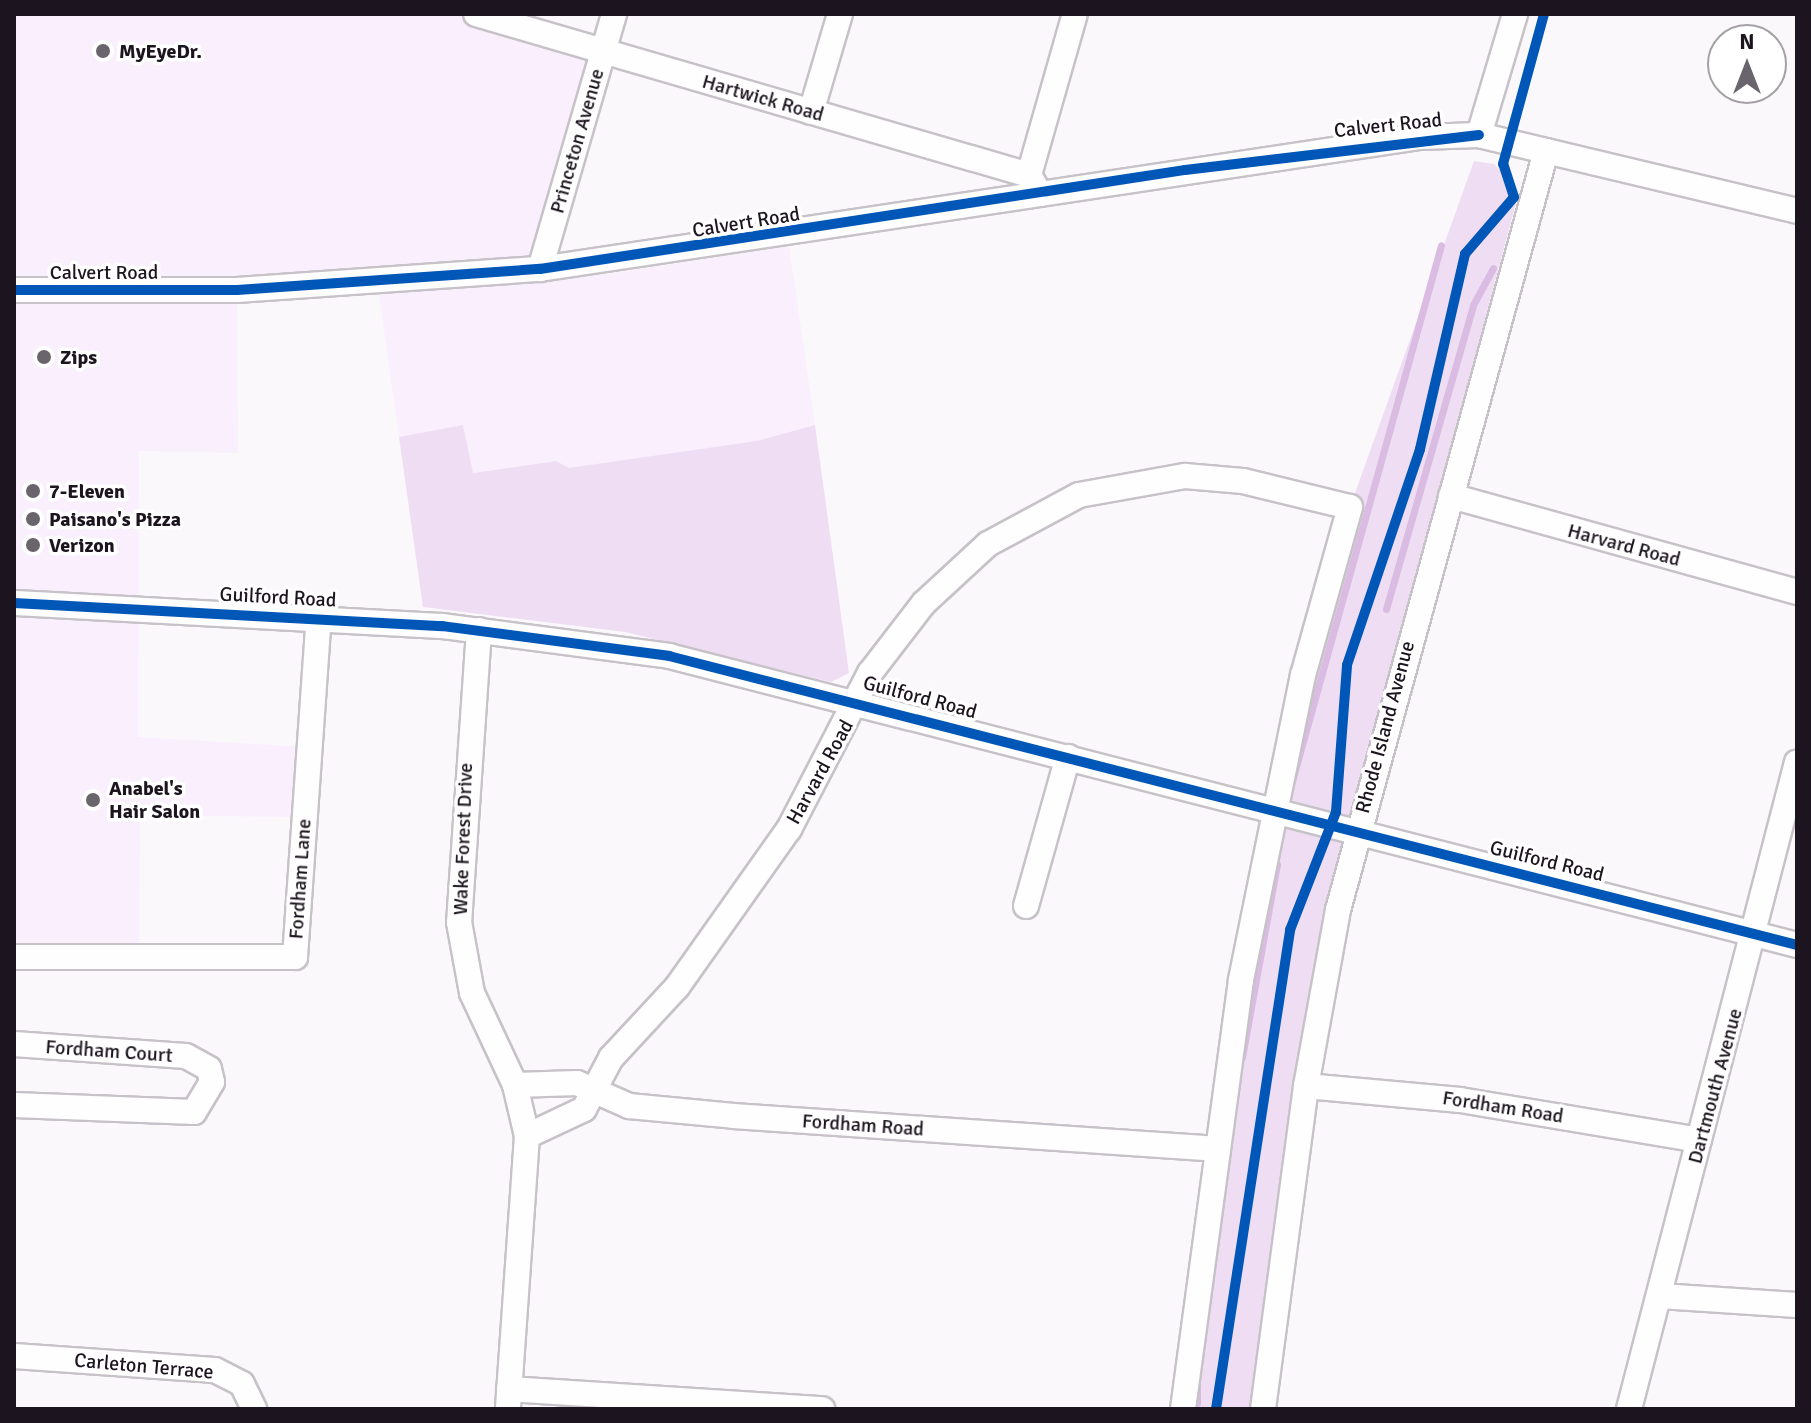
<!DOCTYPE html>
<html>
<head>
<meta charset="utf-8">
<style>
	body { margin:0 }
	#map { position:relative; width:1811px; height:1423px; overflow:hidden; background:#fbf8fc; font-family:Signika,sans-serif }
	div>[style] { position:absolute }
	.built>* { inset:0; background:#f9effd }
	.green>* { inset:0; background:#efddf4 }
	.stream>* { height:7px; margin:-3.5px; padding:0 3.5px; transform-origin:3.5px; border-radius:3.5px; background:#dabce2 }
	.roads { filter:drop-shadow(2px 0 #c7c2c8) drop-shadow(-2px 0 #c7c2c8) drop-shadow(0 2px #c7c2c8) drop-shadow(0 -2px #c7c2c8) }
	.street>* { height:24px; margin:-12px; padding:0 12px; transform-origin:12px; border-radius:12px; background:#fefeff }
	.cycleway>* { height:10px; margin:-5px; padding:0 5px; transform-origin:5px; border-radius:5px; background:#0057b8 }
	.dots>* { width:22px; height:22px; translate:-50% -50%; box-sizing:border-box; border:4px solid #fff; border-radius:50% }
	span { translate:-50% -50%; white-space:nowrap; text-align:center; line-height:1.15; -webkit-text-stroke:7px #fff; paint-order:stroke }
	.poi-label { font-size:20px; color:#1c141e; font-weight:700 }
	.left { translate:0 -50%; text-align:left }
	.street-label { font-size:20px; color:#1c141e }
	.frame { position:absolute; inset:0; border:16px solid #1c141e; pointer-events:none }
	.north { position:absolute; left:1707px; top:24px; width:80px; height:80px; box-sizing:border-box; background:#fff; border:2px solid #a4a1a5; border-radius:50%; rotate:0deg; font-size:22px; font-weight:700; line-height:32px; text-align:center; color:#1c141e }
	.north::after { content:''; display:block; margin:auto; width:28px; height:36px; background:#6a646c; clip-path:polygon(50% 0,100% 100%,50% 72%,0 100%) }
</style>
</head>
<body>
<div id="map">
	<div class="built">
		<div style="clip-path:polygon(14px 14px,476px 14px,603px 51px,540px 269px,237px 290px,238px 453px,139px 451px,138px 737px,305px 747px,302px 817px,140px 815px,139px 957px,14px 957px)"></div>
		<div style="clip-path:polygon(789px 246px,815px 425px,766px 438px,753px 481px,575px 471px,555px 461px,472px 473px,463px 425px,399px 437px,379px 294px,609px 274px)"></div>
	</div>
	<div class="green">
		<div style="clip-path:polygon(1474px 161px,1494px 164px,1506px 176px,1516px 203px,1364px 772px,1263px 1409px,1183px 1409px,1229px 1076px,1350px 507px)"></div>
		<div style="clip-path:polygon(463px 425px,473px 473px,556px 461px,569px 468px,757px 441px,815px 425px,849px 673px,831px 682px,625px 632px,423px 607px,399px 437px)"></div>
	</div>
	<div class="stream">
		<div style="left:1386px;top:609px;width:316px;rotate:-74deg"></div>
		<div style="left:1473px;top:305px;width:42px;rotate:-61.6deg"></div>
		<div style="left:1292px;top:781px;width:556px;rotate:-74.46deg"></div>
		<div style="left:1242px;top:1057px;width:196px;rotate:-79.7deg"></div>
		<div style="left:1197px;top:1403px;width:17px;rotate:-90deg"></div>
	</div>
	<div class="roads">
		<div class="street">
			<div style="left:476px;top:14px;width:576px;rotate:16.23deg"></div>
			<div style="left:1029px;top:175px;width:22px;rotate:60deg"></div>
			<div style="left:811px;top:112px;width:102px;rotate:-73.5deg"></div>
			<div style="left:1479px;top:135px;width:126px;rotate:-73.4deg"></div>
			<div style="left:1029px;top:175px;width:167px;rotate:-74.1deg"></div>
			<div style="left:540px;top:269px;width:266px;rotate:-73.8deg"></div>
			<div style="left:14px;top:290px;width:223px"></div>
			<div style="left:237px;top:290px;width:304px;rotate:-4deg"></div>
			<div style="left:540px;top:269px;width:890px;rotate:-8.53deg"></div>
			<div style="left:1420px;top:137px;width:59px;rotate:-1.9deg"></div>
			<div style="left:1479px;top:135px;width:327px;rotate:13.4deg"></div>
			<div style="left:1451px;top:496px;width:359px;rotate:15.5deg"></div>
			<div style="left:14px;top:603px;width:429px;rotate:3.1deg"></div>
			<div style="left:442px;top:626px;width:229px;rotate:7.5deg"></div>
			<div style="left:669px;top:656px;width:1164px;rotate:14.37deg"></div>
			<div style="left:479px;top:630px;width:293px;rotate:93.9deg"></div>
			<div style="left:459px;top:922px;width:72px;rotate:79.6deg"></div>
			<div style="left:472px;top:993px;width:102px;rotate:64.9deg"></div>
			<div style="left:515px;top:1085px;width:52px;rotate:76.8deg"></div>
			<div style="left:527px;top:1136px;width:274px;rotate:94deg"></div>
			<div style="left:1026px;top:906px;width:155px;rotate:-74.3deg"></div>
			<div style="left:14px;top:957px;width:281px"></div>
			<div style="left:295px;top:957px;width:341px;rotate:-86deg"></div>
			<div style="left:14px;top:1044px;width:172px;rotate:4deg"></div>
			<div style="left:186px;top:1056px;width:26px;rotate:29deg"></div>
			<div style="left:209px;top:1069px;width:13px;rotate:77deg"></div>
			<div style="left:212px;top:1082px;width:35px;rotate:121deg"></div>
			<div style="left:194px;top:1112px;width:180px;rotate:-177.8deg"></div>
			<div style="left:515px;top:1085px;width:62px;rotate:-1.8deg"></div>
			<div style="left:577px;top:1083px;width:57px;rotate:23.9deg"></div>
			<div style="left:629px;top:1106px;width:105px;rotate:5.4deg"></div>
			<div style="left:734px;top:1116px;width:485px;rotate:3.9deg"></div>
			<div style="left:1306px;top:1086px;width:155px;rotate:5.2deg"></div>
			<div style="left:1460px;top:1100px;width:242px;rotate:9.5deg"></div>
			<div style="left:527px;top:1136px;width:63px;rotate:-25.3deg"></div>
			<div style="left:584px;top:1109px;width:58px;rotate:-62.1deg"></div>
			<div style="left:611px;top:1058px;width:97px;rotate:-47.1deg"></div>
			<div style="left:677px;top:987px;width:194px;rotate:-54.7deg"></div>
			<div style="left:789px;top:829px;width:176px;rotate:-62.6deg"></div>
			<div style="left:870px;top:673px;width:88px;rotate:-52.4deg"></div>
			<div style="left:924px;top:603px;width:87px;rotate:-42.7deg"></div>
			<div style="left:988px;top:544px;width:103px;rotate:-28.3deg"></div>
			<div style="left:1079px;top:495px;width:108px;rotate:-10.2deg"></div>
			<div style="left:1185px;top:476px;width:58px;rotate:4.9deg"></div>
			<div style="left:1243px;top:481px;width:110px;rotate:13.7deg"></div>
			<div style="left:1350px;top:507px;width:174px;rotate:105.6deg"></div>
			<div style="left:1303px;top:675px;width:311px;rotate:101.5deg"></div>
			<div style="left:1241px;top:980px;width:433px;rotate:97.7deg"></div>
			<div style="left:1660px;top:1296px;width:137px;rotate:3.8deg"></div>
			<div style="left:14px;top:1356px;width:201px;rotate:4deg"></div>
			<div style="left:215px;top:1370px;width:30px;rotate:27deg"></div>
			<div style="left:242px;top:1384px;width:28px;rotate:64deg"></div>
			<div style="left:509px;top:1389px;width:314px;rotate:3.7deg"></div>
			<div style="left:1263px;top:1409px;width:326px;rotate:-82.4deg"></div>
			<div style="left:1306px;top:1086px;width:179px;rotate:-79.7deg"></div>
			<div style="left:1338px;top:910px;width:787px;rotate:-74.67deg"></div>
			<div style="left:1629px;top:1409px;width:668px;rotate:-75.44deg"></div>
		</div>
	</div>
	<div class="cycleway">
		<div style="left:14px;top:290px;width:223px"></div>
		<div style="left:237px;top:290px;width:304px;rotate:-4deg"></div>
		<div style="left:540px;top:269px;width:653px;rotate:-8.73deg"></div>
		<div style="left:1185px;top:170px;width:296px;rotate:-6.8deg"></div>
		<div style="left:14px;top:603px;width:429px;rotate:3.1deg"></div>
		<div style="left:442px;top:626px;width:229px;rotate:7.5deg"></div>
		<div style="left:669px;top:656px;width:1164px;rotate:14.37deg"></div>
		<div style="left:1216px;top:1409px;width:485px;rotate:-81.2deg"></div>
		<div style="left:1290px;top:930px;width:127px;rotate:-68.7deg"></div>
		<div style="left:1336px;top:812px;width:147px;rotate:-85.7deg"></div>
		<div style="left:1347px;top:665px;width:228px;rotate:-71.3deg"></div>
		<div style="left:1420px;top:449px;width:200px;rotate:-77deg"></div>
		<div style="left:1465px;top:254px;width:75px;rotate:-49.3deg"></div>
		<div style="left:1514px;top:197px;width:35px;rotate:-108deg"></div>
		<div style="left:1503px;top:164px;width:156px;rotate:-74.7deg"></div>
	</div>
	<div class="dots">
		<div style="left:103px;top:51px;background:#6a646c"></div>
		<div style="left:44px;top:357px;background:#6a646c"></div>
		<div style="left:33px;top:491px;background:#6a646c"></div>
		<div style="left:33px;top:519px;background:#6a646c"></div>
		<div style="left:33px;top:545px;background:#6a646c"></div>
		<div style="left:93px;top:800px;background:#6a646c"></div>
	</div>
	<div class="poi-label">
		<span class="left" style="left:119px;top:51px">MyEyeDr.</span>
		<span class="left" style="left:60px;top:357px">Zips</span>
		<span class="left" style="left:49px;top:491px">7-Eleven</span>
		<span class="left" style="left:49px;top:519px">Paisano's Pizza</span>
		<span class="left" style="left:49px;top:545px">Verizon</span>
		<span class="left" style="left:109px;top:800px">Anabel's<br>Hair Salon</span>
	</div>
	<div class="street-label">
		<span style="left:763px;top:98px;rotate:16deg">Hartwick Road</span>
		<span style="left:1388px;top:125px;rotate:-6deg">Calvert Road</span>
		<span style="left:577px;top:141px;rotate:-74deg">Princeton Avenue</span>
		<span style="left:746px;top:222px;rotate:-9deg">Calvert Road</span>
		<span style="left:104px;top:272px">Calvert Road</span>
		<span style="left:1624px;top:545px;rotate:15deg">Harvard Road</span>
		<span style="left:278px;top:597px;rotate:3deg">Guilford Road</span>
		<span style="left:920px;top:697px;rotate:15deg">Guilford Road</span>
		<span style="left:1385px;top:727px;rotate:-75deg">Rhode Island Avenue</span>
		<span style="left:820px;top:772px;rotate:-61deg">Harvard Road</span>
		<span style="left:463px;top:839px;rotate:-88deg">Wake Forest Drive</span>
		<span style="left:1547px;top:861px;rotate:14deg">Guilford Road</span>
		<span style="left:300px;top:879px;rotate:-86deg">Fordham Lane</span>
		<span style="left:109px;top:1051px;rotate:4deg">Fordham Court</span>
		<span style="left:1715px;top:1086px;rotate:-75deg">Dartmouth Avenue</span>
		<span style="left:1503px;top:1107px;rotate:9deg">Fordham Road</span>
		<span style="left:863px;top:1125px;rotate:4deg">Fordham Road</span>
		<span style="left:144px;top:1366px;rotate:5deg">Carleton Terrace</span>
	</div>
	<div class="frame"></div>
	<div class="north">N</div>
</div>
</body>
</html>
